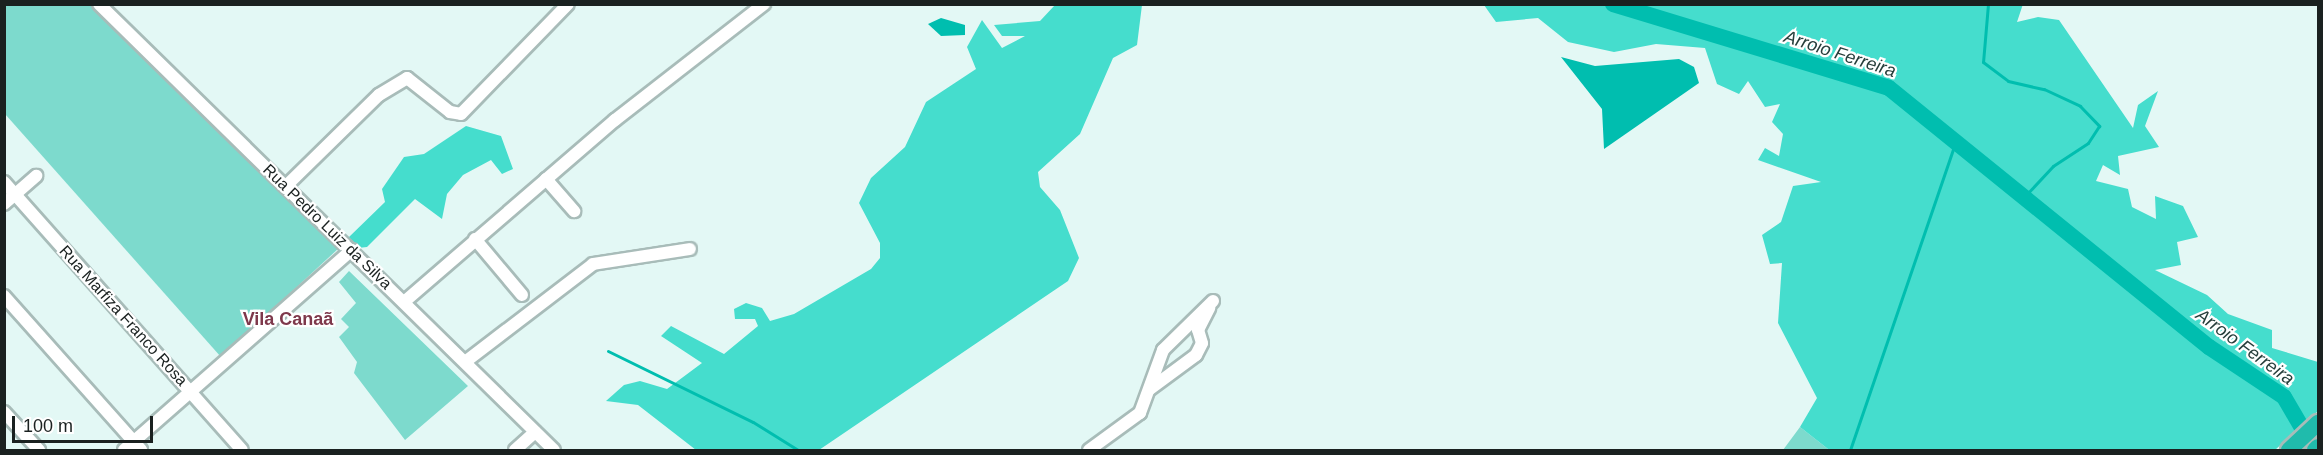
<!DOCTYPE html>
<html>
<head>
<meta charset="utf-8">
<style>
	body { margin:0 }
	#map { position:relative; width:2323px; height:455px; overflow:hidden; background:#e3f8f5; font-family:Helvetica,sans-serif }
	div>[style] { position:absolute }
	.green>* { inset:0; background:#7ddacd }
	.forest>* { inset:0; background:#45ddcd }
	.water>* { inset:0; background:#00beaf }
	.stream>* { height:3px; margin:-1.5px; padding:0 1.5px; transform-origin:1.5px; border-radius:1.5px; background:#00beaf }
	.river>* { height:16px; margin:-8px; padding:0 8px; transform-origin:8px; border-radius:8px; background:#00beaf }
	.roads { filter:drop-shadow(2px 0 #a8bcb9) drop-shadow(-2px 0 #a8bcb9) drop-shadow(0 2px #a8bcb9) drop-shadow(0 -2px #a8bcb9) }
	.minor>* { height:12px; margin:-6px; padding:0 6px; transform-origin:6px; border-radius:6px; background:#fff }
	.highway>* { height:16px; margin:-8px; padding:0 8px; transform-origin:8px; border-radius:8px; background:#20bbac }
	span { translate:-50% -50%; white-space:nowrap; text-align:center; line-height:1.15; -webkit-text-stroke:4.5px #fff; paint-order:stroke }
	.street-label { font-size:16px; color:#1a2120 }
	.water-label { font-size:18px; color:#273f3c; font-style:italic }
	.neighbourhood-label { font-size:18px; color:#7e384b; font-weight:700 }
	.frame { position:absolute; inset:0; border:6px solid #1a2120; pointer-events:none }
	.scale { position:absolute; left:12px; top:416px; width:141px; height:27px; box-sizing:border-box; border:3px solid #1a2120; border-top:0; padding-left:8px; font-size:18px; line-height:21px; white-space:nowrap; color:#1a2120; -webkit-text-stroke:4px #fff; paint-order:stroke }
</style>
</head>
<body>
<div id="map">
	<div class="green">
		<div style="clip-path:polygon(4px 5px,92px 5px,339px 248px,221px 357px,5px 114px)"></div>
		<div style="clip-path:polygon(349px 271px,468px 386px,405px 440px,354px 373px,357px 362px,339px 337px,349px 327px,341px 319px,356px 303px,339px 282px)"></div>
		<div style="clip-path:polygon(1800px 427px,1828px 449px,1831px 450px,1783px 450px)"></div>
	</div>
	<div class="forest">
		<div style="clip-path:polygon(2023px 4px,2017px 22px,2038px 17px,2059px 20px,2133px 128px,2138px 105px,2158px 91px,2145px 126px,2159px 147px,2118px 156px,2120px 175px,2103px 165px,2096px 181px,2128px 189px,2132px 207px,2156px 219px,2155px 196px,2183px 206px,2198px 237px,2177px 242px,2181px 265px,2155px 270px,2207px 295px,2228px 314px,2272px 330px,2272px 348px,2318px 362px,2318px 411px,2275px 450px,1828px 449px,1800px 427px,1817px 398px,1778px 323px,1782px 263px,1770px 264px,1762px 235px,1781px 222px,1793px 186px,1821px 182px,1758px 160px,1765px 148px,1779px 156px,1783px 134px,1772px 122px,1780px 104px,1765px 107px,1748px 81px,1739px 94px,1717px 84px,1705px 48px,1656px 44px,1614px 52px,1568px 42px,1538px 18px,1496px 22px,1484px 5px)"></div>
		<div style="clip-path:polygon(1055px 5px,1142px 5px,1137px 45px,1113px 58px,1080px 134px,1038px 172px,1040px 187px,1060px 210px,1079px 258px,1068px 281px,819px 450px,696px 450px,638px 405px,606px 401px,624px 385px,640px 381px,667px 389px,702px 363px,661px 336px,671px 326px,724px 354px,758px 326px,755px 319px,735px 319px,734px 309px,746px 303px,762px 308px,770px 321px,794px 314px,871px 269px,880px 258px,880px 243px,859px 203px,871px 178px,905px 147px,926px 102px,976px 69px,967px 47px,982px 20px,1002px 48px,1025px 36px,1002px 36px,994px 25px,1040px 21px)"></div>
		<div style="clip-path:polygon(466px 126px,501px 136px,513px 169px,502px 174px,491px 160px,463px 175px,447px 194px,442px 219px,415px 199px,367px 247px,358px 248px,348px 238px,385px 202px,382px 189px,404px 157px,424px 154px)"></div>
	</div>
	<div class="water">
		<div style="clip-path:polygon(941px 18px,965px 25px,965px 35px,941px 36px,928px 24px)"></div>
		<div style="clip-path:polygon(1561px 57px,1595px 66px,1679px 59px,1694px 67px,1699px 83px,1604px 149px,1602px 109px)"></div>
	</div>
	<div class="stream">
		<div style="left:1988px;top:4px;width:58px;rotate:94.9deg"></div>
		<div style="left:1983px;top:62px;width:31px;rotate:37deg"></div>
		<div style="left:2008px;top:81px;width:37px;rotate:13deg"></div>
		<div style="left:2044px;top:89px;width:40px;rotate:25deg"></div>
		<div style="left:2080px;top:106px;width:28px;rotate:46deg"></div>
		<div style="left:2099px;top:126px;width:20px;rotate:123deg"></div>
		<div style="left:2088px;top:143px;width:42px;rotate:146.7deg"></div>
		<div style="left:2053px;top:166px;width:42px;rotate:133.1deg"></div>
		<div style="left:608px;top:351px;width:161px;rotate:26.1deg"></div>
		<div style="left:753px;top:422px;width:53px;rotate:31.9deg"></div>
		<div style="left:1850px;top:450px;width:324px;rotate:-71.1deg"></div>
	</div>
	<div class="river">
		<div style="left:1613px;top:4px;width:288px;rotate:16.9deg"></div>
		<div style="left:1889px;top:88px;width:412px;rotate:39deg"></div>
		<div style="left:2209px;top:347px;width:90px;rotate:33.7deg"></div>
		<div style="left:2284px;top:397px;width:56px;rotate:59.7deg"></div>
	</div>
	<div class="roads">
		<div class="minor">
			<div style="left:99px;top:4px;width:637px;rotate:44.43deg"></div>
			<div style="left:546px;top:179px;width:43px;rotate:48.8deg"></div>
			<div style="left:4px;top:182px;width:358px;rotate:48.4deg"></div>
			<div style="left:286px;top:186px;width:130px;rotate:-44.4deg"></div>
			<div style="left:379px;top:95px;width:33px;rotate:-31deg"></div>
			<div style="left:407px;top:78px;width:55px;rotate:38.3deg"></div>
			<div style="left:450px;top:112px;width:11px;rotate:10deg"></div>
			<div style="left:461px;top:114px;width:153px;rotate:-45.8deg"></div>
			<div style="left:4px;top:204px;width:43px;rotate:-41.2deg"></div>
			<div style="left:475px;top:239px;width:73px;rotate:50deg"></div>
			<div style="left:4px;top:296px;width:206px;rotate:48.3deg"></div>
			<div style="left:404px;top:302px;width:279px;rotate:-40.8deg"></div>
			<div style="left:615px;top:120px;width:189px;rotate:-37.9deg"></div>
			<div style="left:465px;top:362px;width:161px;rotate:-37.4deg"></div>
			<div style="left:593px;top:264px;width:98px;rotate:-8.8deg"></div>
			<div style="left:1150px;top:389px;width:57px;rotate:-36.5deg"></div>
			<div style="left:1196px;top:355px;width:13px;rotate:-63deg"></div>
			<div style="left:1202px;top:343px;width:14px;rotate:-107deg"></div>
			<div style="left:1198px;top:330px;width:25px;rotate:-63deg"></div>
			<div style="left:4px;top:412px;width:52px;rotate:47.4deg"></div>
			<div style="left:124px;top:450px;width:303px;rotate:-41.3deg"></div>
			<div style="left:515px;top:450px;width:27px;rotate:-42deg"></div>
			<div style="left:1089px;top:450px;width:63px;rotate:-36deg"></div>
			<div style="left:1140px;top:413px;width:67px;rotate:-69.9deg"></div>
			<div style="left:1163px;top:350px;width:70px;rotate:-44.4deg"></div>
		</div>
		<div class="highway">
			<div style="left:2289px;top:450px;width:40px;rotate:-43deg"></div>
			<div style="left:2315px;top:450px;width:4px;rotate:-45deg"></div>
		</div>
	</div>
	<div class="street-label">
		<span style="left:327px;top:227px;rotate:44deg">Rua Pedro Luiz da Silva</span>
		<span style="left:123px;top:316px;rotate:48deg">Rua Marfiza Franco Rosa</span>
	</div>
	<div class="water-label">
		<span style="left:1840px;top:54px;rotate:18deg">Arroio Ferreira</span>
		<span style="left:2245px;top:347px;rotate:36deg">Arroio Ferreira</span>
	</div>
	<div class="neighbourhood-label">
		<span style="left:288px;top:319px">Vila Canaã</span>
	</div>
	<div class="frame"></div>
	<div class="scale">100 m</div>
</div>
</body>
</html>
